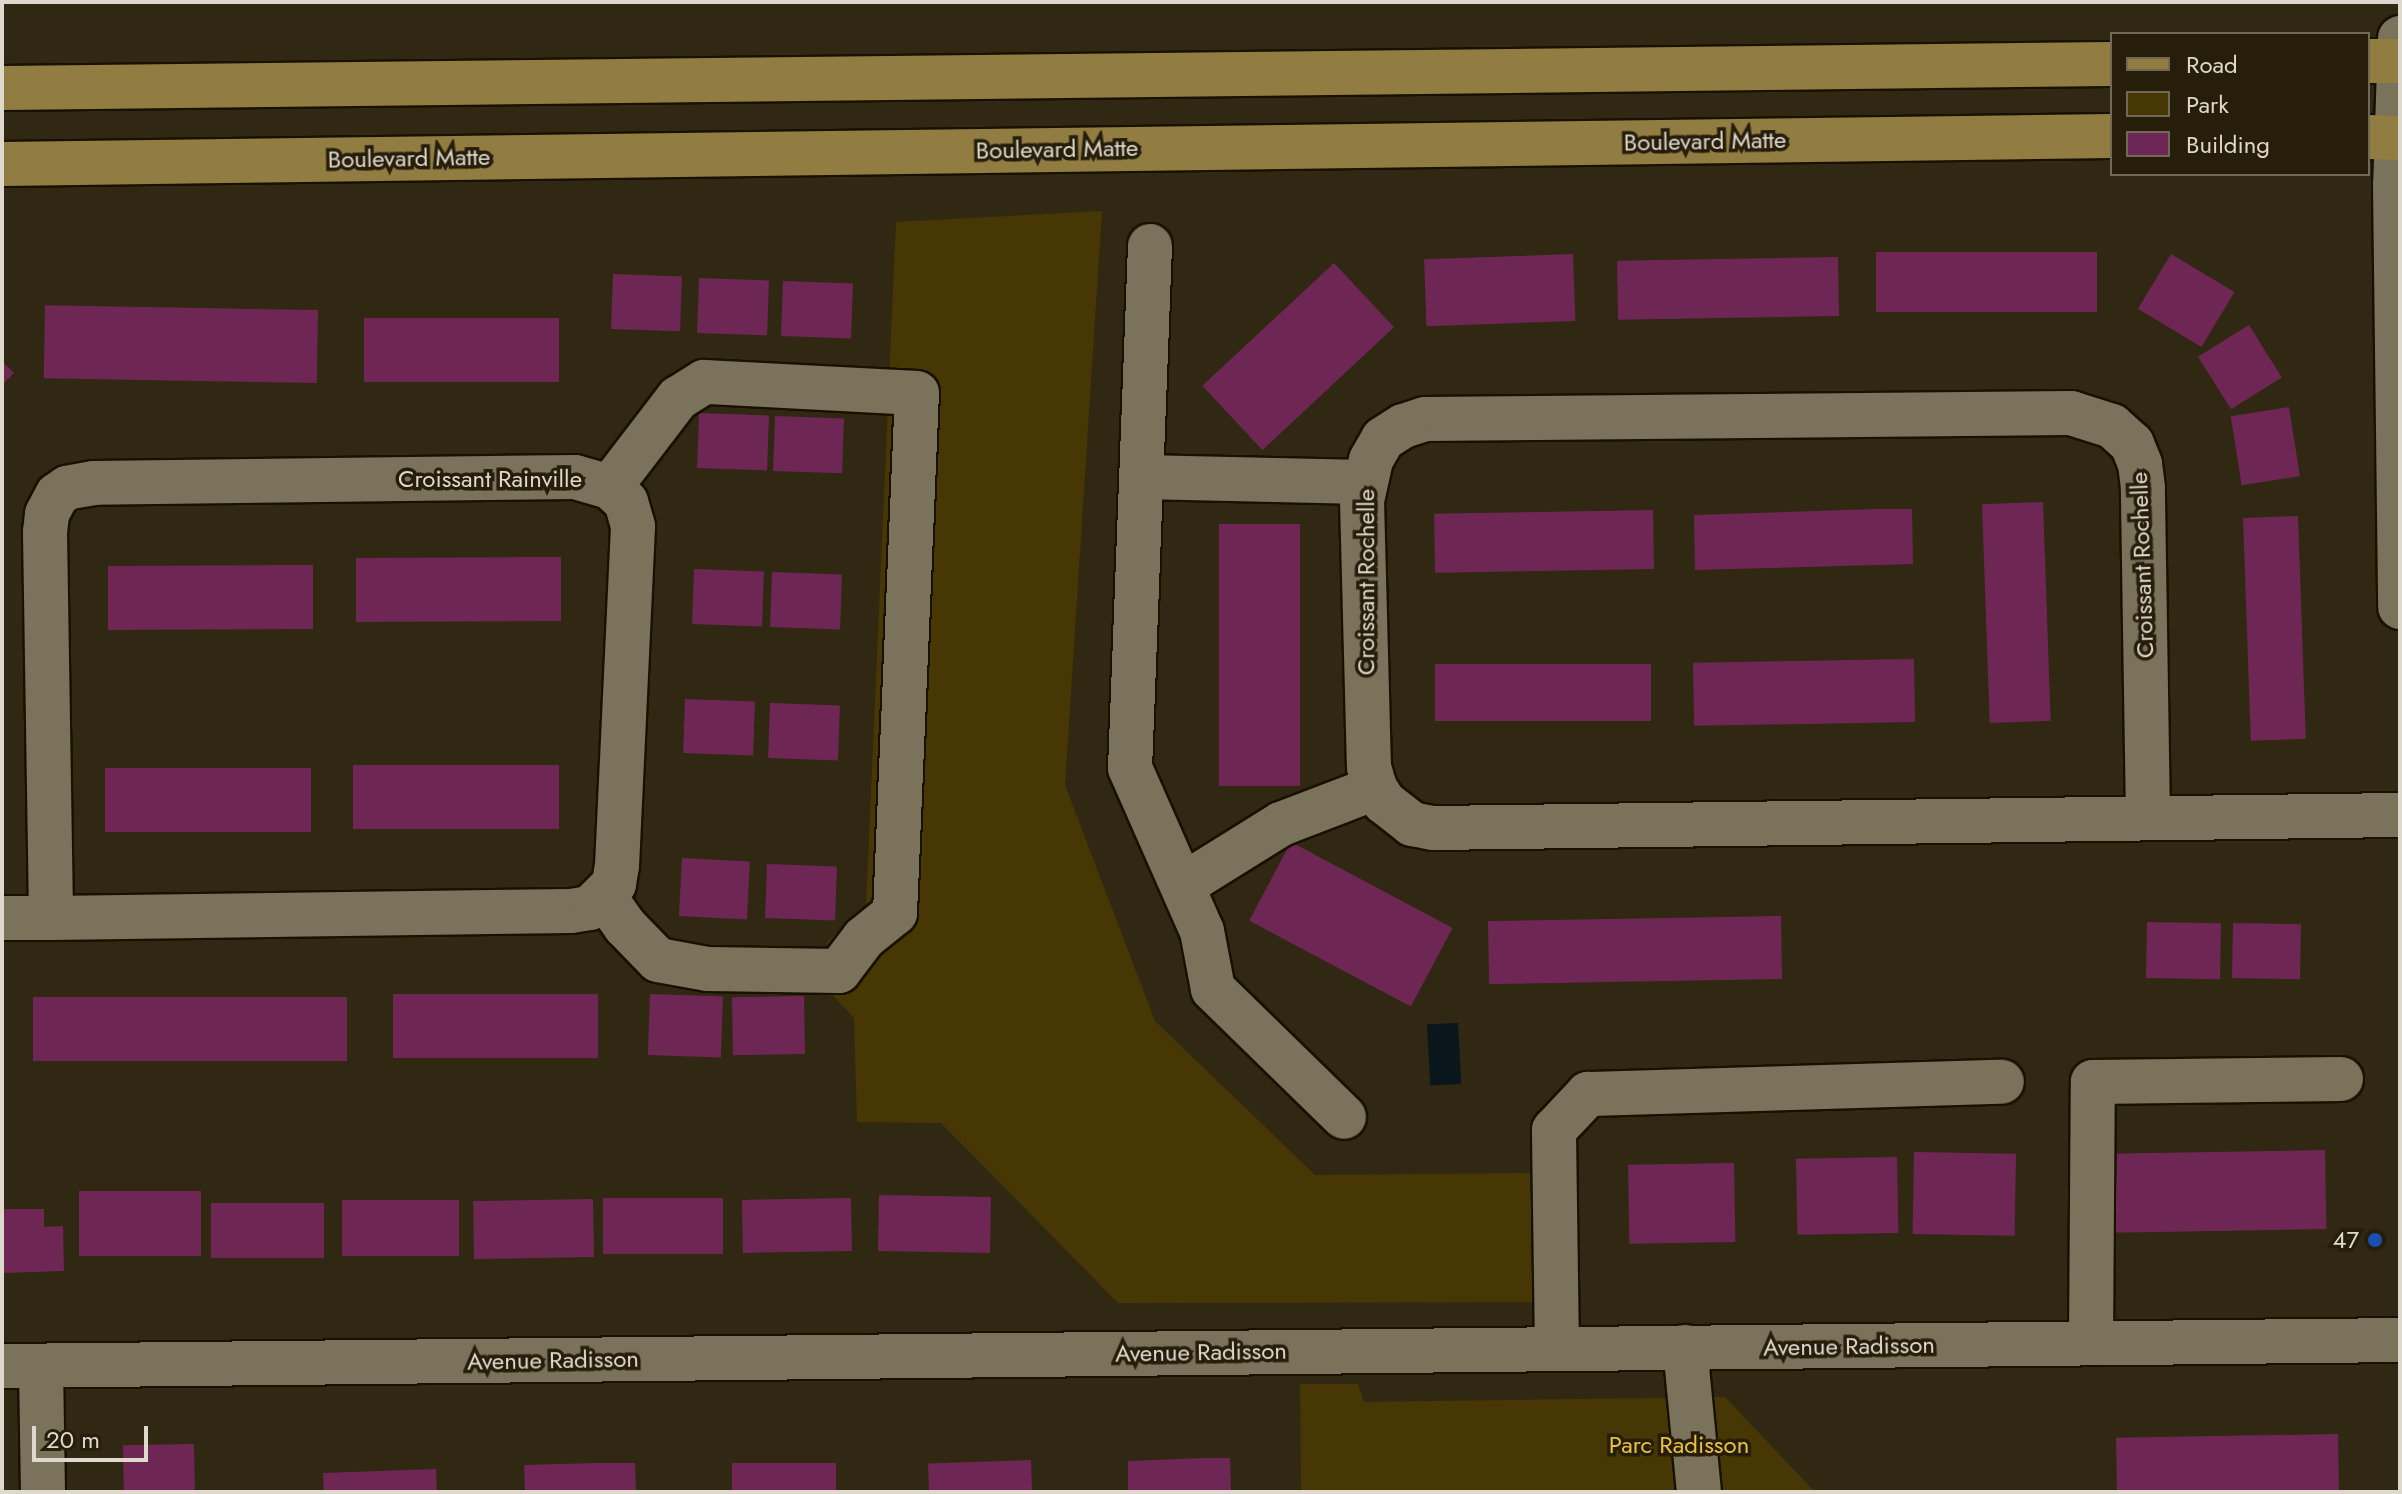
<!DOCTYPE html>
<html>
<head>
<meta charset="utf-8">
<style>
	body { margin:0 }
	#map { position:relative; width:2402px; height:1494px; overflow:hidden; background:#302813; font-family:Jost,sans-serif }
	div>[style] { position:absolute }
	.green>* { inset:0; background:#473704 }
	.water>* { inset:0; background:#09171d; transform-origin:0 0 }
	.building>* { inset:0; background:#6e2755; transform-origin:0 0 }
	.roads { filter:drop-shadow(2px 0 #181100) drop-shadow(-2px 0 #181100) drop-shadow(0 2px #181100) drop-shadow(0 -2px #181100) }
	.minor>* { height:44px; margin:-22px; padding:0 22px; transform-origin:22px; border-radius:22px; background:#7a725b }
	.major>* { height:44px; margin:-22px; padding:0 22px; transform-origin:22px; border-radius:22px; background:#917d42 }
	.dots>* { width:22px; height:22px; translate:-50% -50%; box-sizing:border-box; border:4px solid #261e0a; border-radius:50% }
	span { translate:-50% -50%; white-space:nowrap; text-align:center; line-height:1.15; -webkit-text-stroke:7px #261e0a; paint-order:stroke }
	.street-label { font-size:24px; color:#ded9cc }
	.poi-label { font-size:24px; color:#ded9cc }
	.right { translate:-100% -50%; text-align:right }
	.park-label { font-size:24px; color:#eac042 }
	.frame { position:absolute; inset:0; border:4px solid #ded9cc; pointer-events:none }
	.legend { position:absolute; left:2110px; top:32px; width:260px; height:144px; box-sizing:border-box; background:#261e0a; border:2px solid #706958; margin:0; padding:10px 14px; list-style:none; font-size:24px; color:#ded9cc }
	.legend li { display:flex; align-items:center; gap:16px; height:40px }
	.legend b { width:40px; border:2px solid #706958 }
	.scale { position:absolute; left:32px; top:1426px; width:116px; height:36px; box-sizing:border-box; border:4px solid #ded9cc; border-top:0; padding-left:10px; font-size:24px; line-height:28px; white-space:nowrap; color:#ded9cc; -webkit-text-stroke:6px #261e0a; paint-order:stroke }
</style>
</head>
<body>
<div id="map">
	<div class="green">
		<div style="clip-path:polygon(1102px 211px,1065px 785px,1155px 1021px,1315px 1175px,1533px 1173px,1535px 1302px,1118px 1303px,941px 1123px,857px 1122px,854px 1018px,826px 988px,827px 942px,866px 906px,896px 222px)"></div>
		<div style="clip-path:polygon(1300px 1384px,1358px 1384px,1364px 1402px,1725px 1397px,1815px 1492px,1301px 1492px)"></div>
	</div>
	<div class="water">
		<div style="left:1458px;top:1023px;width:61px;height:31px;rotate:87deg"></div>
	</div>
	<div class="building">
		<div style="left:1876px;top:252px;width:221px;height:60px"></div>
		<div style="left:1573px;top:254px;width:67px;height:149px;rotate:88deg"></div>
		<div style="left:2171px;top:254px;width:74px;height:64px;rotate:31deg"></div>
		<div style="left:1838px;top:257px;width:59px;height:221px;rotate:89deg"></div>
		<div style="left:1334px;top:263px;width:88px;height:180px;rotate:47deg"></div>
		<div style="left:613px;top:274px;width:69px;height:55px;rotate:2deg"></div>
		<div style="left:699px;top:278px;width:70px;height:55px;rotate:2deg"></div>
		<div style="left:783px;top:281px;width:70px;height:55px;rotate:2deg"></div>
		<div style="left:318px;top:310px;width:73px;height:273px;rotate:91deg"></div>
		<div style="left:364px;top:318px;width:195px;height:64px"></div>
		<div style="left:2249px;top:325px;width:62px;height:60px;rotate:58deg"></div>
		<div style="clip-path:polygon(2px 361px,14px 373px,2px 385px)"></div>
		<div style="left:2289px;top:407px;width:70px;height:59px;rotate:81deg"></div>
		<div style="left:699px;top:413px;width:70px;height:55px;rotate:2deg"></div>
		<div style="left:775px;top:416px;width:69px;height:55px;rotate:2deg"></div>
		<div style="left:2043px;top:502px;width:219px;height:61px;rotate:88deg"></div>
		<div style="clip-path:polygon(1876px 509px,1912px 509px,1913px 564px,1695px 570px,1694px 515px)"></div>
		<div style="left:1653px;top:510px;width:59px;height:219px;rotate:89deg"></div>
		<div style="left:2298px;top:516px;width:223px;height:55px;rotate:88deg"></div>
		<div style="left:1219px;top:524px;width:81px;height:262px"></div>
		<div style="clip-path:polygon(533px 557px,561px 557px,561px 621px,356px 622px,356px 558px)"></div>
		<div style="clip-path:polygon(285px 565px,313px 565px,313px 629px,108px 630px,108px 566px)"></div>
		<div style="left:694px;top:569px;width:70px;height:55px;rotate:2deg"></div>
		<div style="left:772px;top:572px;width:70px;height:55px;rotate:2deg"></div>
		<div style="left:1914px;top:659px;width:63px;height:221px;rotate:89deg"></div>
		<div style="left:1651px;top:664px;width:57px;height:216px;rotate:90deg"></div>
		<div style="left:685px;top:699px;width:70px;height:54px;rotate:2deg"></div>
		<div style="left:770px;top:703px;width:70px;height:55px;rotate:2deg"></div>
		<div style="left:559px;top:765px;width:64px;height:206px;rotate:90deg"></div>
		<div style="left:311px;top:768px;width:64px;height:206px;rotate:90deg"></div>
		<div style="left:1291px;top:842px;width:183px;height:89px;rotate:28deg"></div>
		<div style="left:682px;top:858px;width:68px;height:58px;rotate:3deg"></div>
		<div style="left:767px;top:864px;width:70px;height:54px;rotate:2deg"></div>
		<div style="left:1781px;top:916px;width:63px;height:293px;rotate:89deg"></div>
		<div style="left:2147px;top:922px;width:74px;height:56px;rotate:1deg"></div>
		<div style="left:2233px;top:923px;width:68px;height:55px;rotate:1deg"></div>
		<div style="left:598px;top:994px;width:64px;height:205px;rotate:90deg"></div>
		<div style="left:650px;top:994px;width:73px;height:61px;rotate:2deg"></div>
		<div style="left:804px;top:996px;width:58px;height:72px;rotate:89deg"></div>
		<div style="left:347px;top:997px;width:64px;height:314px;rotate:90deg"></div>
		<div style="left:2325px;top:1150px;width:79px;height:216px;rotate:89deg"></div>
		<div style="left:1914px;top:1152px;width:102px;height:82px;rotate:1deg"></div>
		<div style="left:1897px;top:1157px;width:76px;height:101px;rotate:89deg"></div>
		<div style="left:1734px;top:1163px;width:79px;height:106px;rotate:89deg"></div>
		<div style="left:79px;top:1191px;width:122px;height:65px"></div>
		<div style="left:879px;top:1195px;width:112px;height:56px;rotate:1deg"></div>
		<div style="left:723px;top:1198px;width:56px;height:120px;rotate:90deg"></div>
		<div style="left:851px;top:1198px;width:53px;height:109px;rotate:89deg"></div>
		<div style="left:593px;top:1199px;width:58px;height:120px;rotate:89deg"></div>
		<div style="left:459px;top:1200px;width:56px;height:117px;rotate:90deg"></div>
		<div style="left:324px;top:1203px;width:55px;height:113px;rotate:90deg"></div>
		<div style="clip-path:polygon(2px 1209px,44px 1209px,44px 1227px,63px 1226px,64px 1271px,2px 1273px)"></div>
		<div style="left:2338px;top:1434px;width:58px;height:222px;rotate:89deg"></div>
		<div style="left:194px;top:1444px;width:48px;height:71px;rotate:89deg"></div>
		<div style="clip-path:polygon(1206px 1458px,1230px 1458px,1231px 1492px,1128px 1492px,1128px 1461px)"></div>
		<div style="left:1031px;top:1460px;width:32px;height:103px;rotate:88deg"></div>
		<div style="clip-path:polygon(597px 1463px,635px 1463px,636px 1492px,525px 1492px,524px 1465px)"></div>
		<div style="left:732px;top:1463px;width:104px;height:29px"></div>
		<div style="left:436px;top:1469px;width:23px;height:113px;rotate:88deg"></div>
	</div>
	<div class="roads">
		<div class="minor">
			<div style="left:2400px;top:38px;width:147px;rotate:91.9deg"></div>
			<div style="left:2395px;top:185px;width:422px;rotate:89.3deg"></div>
			<div style="left:1150px;top:246px;width:522px;rotate:92.19deg"></div>
			<div style="left:1130px;top:768px;width:178px;rotate:66.2deg"></div>
			<div style="left:1202px;top:931px;width:59px;rotate:79.3deg"></div>
			<div style="left:1213px;top:989px;width:183px;rotate:44.3deg"></div>
			<div style="left:1141px;top:477px;width:223px;rotate:1.3deg"></div>
			<div style="left:2148px;top:817px;width:329px;rotate:-90.9deg"></div>
			<div style="left:2143px;top:488px;width:24px;rotate:-97deg"></div>
			<div style="left:2140px;top:464px;width:22px;rotate:-112deg"></div>
			<div style="left:2132px;top:444px;width:27px;rotate:-138deg"></div>
			<div style="left:2112px;top:426px;width:43px;rotate:-162.4deg"></div>
			<div style="left:2071px;top:413px;width:646px;rotate:179.47deg"></div>
			<div style="left:1425px;top:419px;width:23px;rotate:162deg"></div>
			<div style="left:1403px;top:426px;width:24px;rotate:147deg"></div>
			<div style="left:1383px;top:439px;width:24px;rotate:120deg"></div>
			<div style="left:1371px;top:460px;width:42px;rotate:102.4deg"></div>
			<div style="left:1362px;top:501px;width:266px;rotate:88.5deg"></div>
			<div style="left:1369px;top:767px;width:22px;rotate:74deg"></div>
			<div style="left:1375px;top:788px;width:17px;rotate:57deg"></div>
			<div style="left:1384px;top:802px;width:36px;rotate:38deg"></div>
			<div style="left:1412px;top:824px;width:21px;rotate:11deg"></div>
			<div style="left:1433px;top:828px;width:967px;rotate:-0.77deg"></div>
			<div style="left:1183px;top:885px;width:115px;rotate:-31.9deg"></div>
			<div style="left:1281px;top:824px;width:101px;rotate:-21deg"></div>
			<div style="left:604px;top:896px;width:37px;rotate:55deg"></div>
			<div style="left:625px;top:926px;width:47px;rotate:45.9deg"></div>
			<div style="left:658px;top:960px;width:51px;rotate:10.2deg"></div>
			<div style="left:708px;top:969px;width:131px;rotate:0.9deg"></div>
			<div style="left:839px;top:971px;width:41px;rotate:-52.9deg"></div>
			<div style="left:864px;top:938px;width:40px;rotate:-39deg"></div>
			<div style="left:895px;top:913px;width:520px;rotate:-87.58deg"></div>
			<div style="left:917px;top:393px;width:213px;rotate:-177deg"></div>
			<div style="left:704px;top:382px;width:31px;rotate:148deg"></div>
			<div style="left:678px;top:398px;width:112px;rotate:127.4deg"></div>
			<div style="left:2px;top:918px;width:49px"></div>
			<div style="left:51px;top:918px;width:520px;rotate:-0.77deg"></div>
			<div style="left:571px;top:911px;width:19px;rotate:-9deg"></div>
			<div style="left:590px;top:908px;width:34px;rotate:-45deg"></div>
			<div style="left:614px;top:884px;width:18px;rotate:-81deg"></div>
			<div style="left:617px;top:866px;width:340px;rotate:-87.3deg"></div>
			<div style="left:633px;top:526px;width:25px;rotate:-106deg"></div>
			<div style="left:626px;top:502px;width:22px;rotate:-137deg"></div>
			<div style="left:610px;top:487px;width:36px;rotate:-164deg"></div>
			<div style="left:575px;top:477px;width:481px;rotate:179.3deg"></div>
			<div style="left:94px;top:483px;width:27px;rotate:170deg"></div>
			<div style="left:67px;top:488px;width:12px;rotate:145deg"></div>
			<div style="left:57px;top:495px;width:21px;rotate:118deg"></div>
			<div style="left:47px;top:514px;width:18px;rotate:96deg"></div>
			<div style="left:45px;top:532px;width:386px;rotate:89.1deg"></div>
			<div style="left:2091px;top:1343px;width:261px;rotate:-89.6deg"></div>
			<div style="left:2093px;top:1082px;width:248px;rotate:-0.7deg"></div>
			<div style="left:1685px;top:1347px;width:146px;rotate:84.5deg"></div>
			<div style="left:1557px;top:1349px;width:219px;rotate:-90.8deg"></div>
			<div style="left:1554px;top:1130px;width:50px;rotate:-46.6deg"></div>
			<div style="left:1588px;top:1094px;width:414px;rotate:-1.7deg"></div>
			<div style="left:2px;top:1366px;width:2398px;rotate:-0.62deg"></div>
			<div style="left:41px;top:1366px;width:126px;rotate:89.1deg"></div>
		</div>
		<div class="major">
			<div style="left:2368px;top:61px;width:32px"></div>
			<div style="left:2px;top:88px;width:2110px;rotate:-0.65deg"></div>
			<div style="left:2368px;top:137px;width:32px;rotate:2deg"></div>
			<div style="left:2px;top:164px;width:2110px;rotate:-0.76deg"></div>
		</div>
	</div>
	<div class="dots">
		<div style="left:2375px;top:1240px;background:#1a4fb4"></div>
	</div>
	<div class="street-label">
		<span style="left:1705px;top:141px;rotate:-1deg">Boulevard Matte</span>
		<span style="left:1057px;top:149px;rotate:-1deg">Boulevard Matte</span>
		<span style="left:409px;top:158px;rotate:-1deg">Boulevard Matte</span>
		<span style="left:490px;top:479px">Croissant Rainville</span>
		<span style="left:2142px;top:565px;rotate:-92deg">Croissant Rochelle</span>
		<span style="left:1366px;top:582px;rotate:-90deg">Croissant Rochelle</span>
		<span style="left:1849px;top:1346px;rotate:-1deg">Avenue Radisson</span>
		<span style="left:1201px;top:1352px;rotate:-1deg">Avenue Radisson</span>
		<span style="left:553px;top:1360px;rotate:-1deg">Avenue Radisson</span>
	</div>
	<div class="poi-label">
		<span class="right" style="left:2359px;top:1240px">47</span>
	</div>
	<div class="park-label">
		<span style="left:1679px;top:1445px">Parc Radisson</span>
	</div>
	<div class="frame"></div>
	<ul class="legend">
	<li><b style="height:10px;background:#917d42"></b>Road</li>
	<li><b style="height:22px;background:#473704"></b>Park</li>
	<li><b style="height:22px;background:#6e2755"></b>Building</li>
	</ul>
	<div class="scale">20 m</div>
</div>
</body>
</html>
